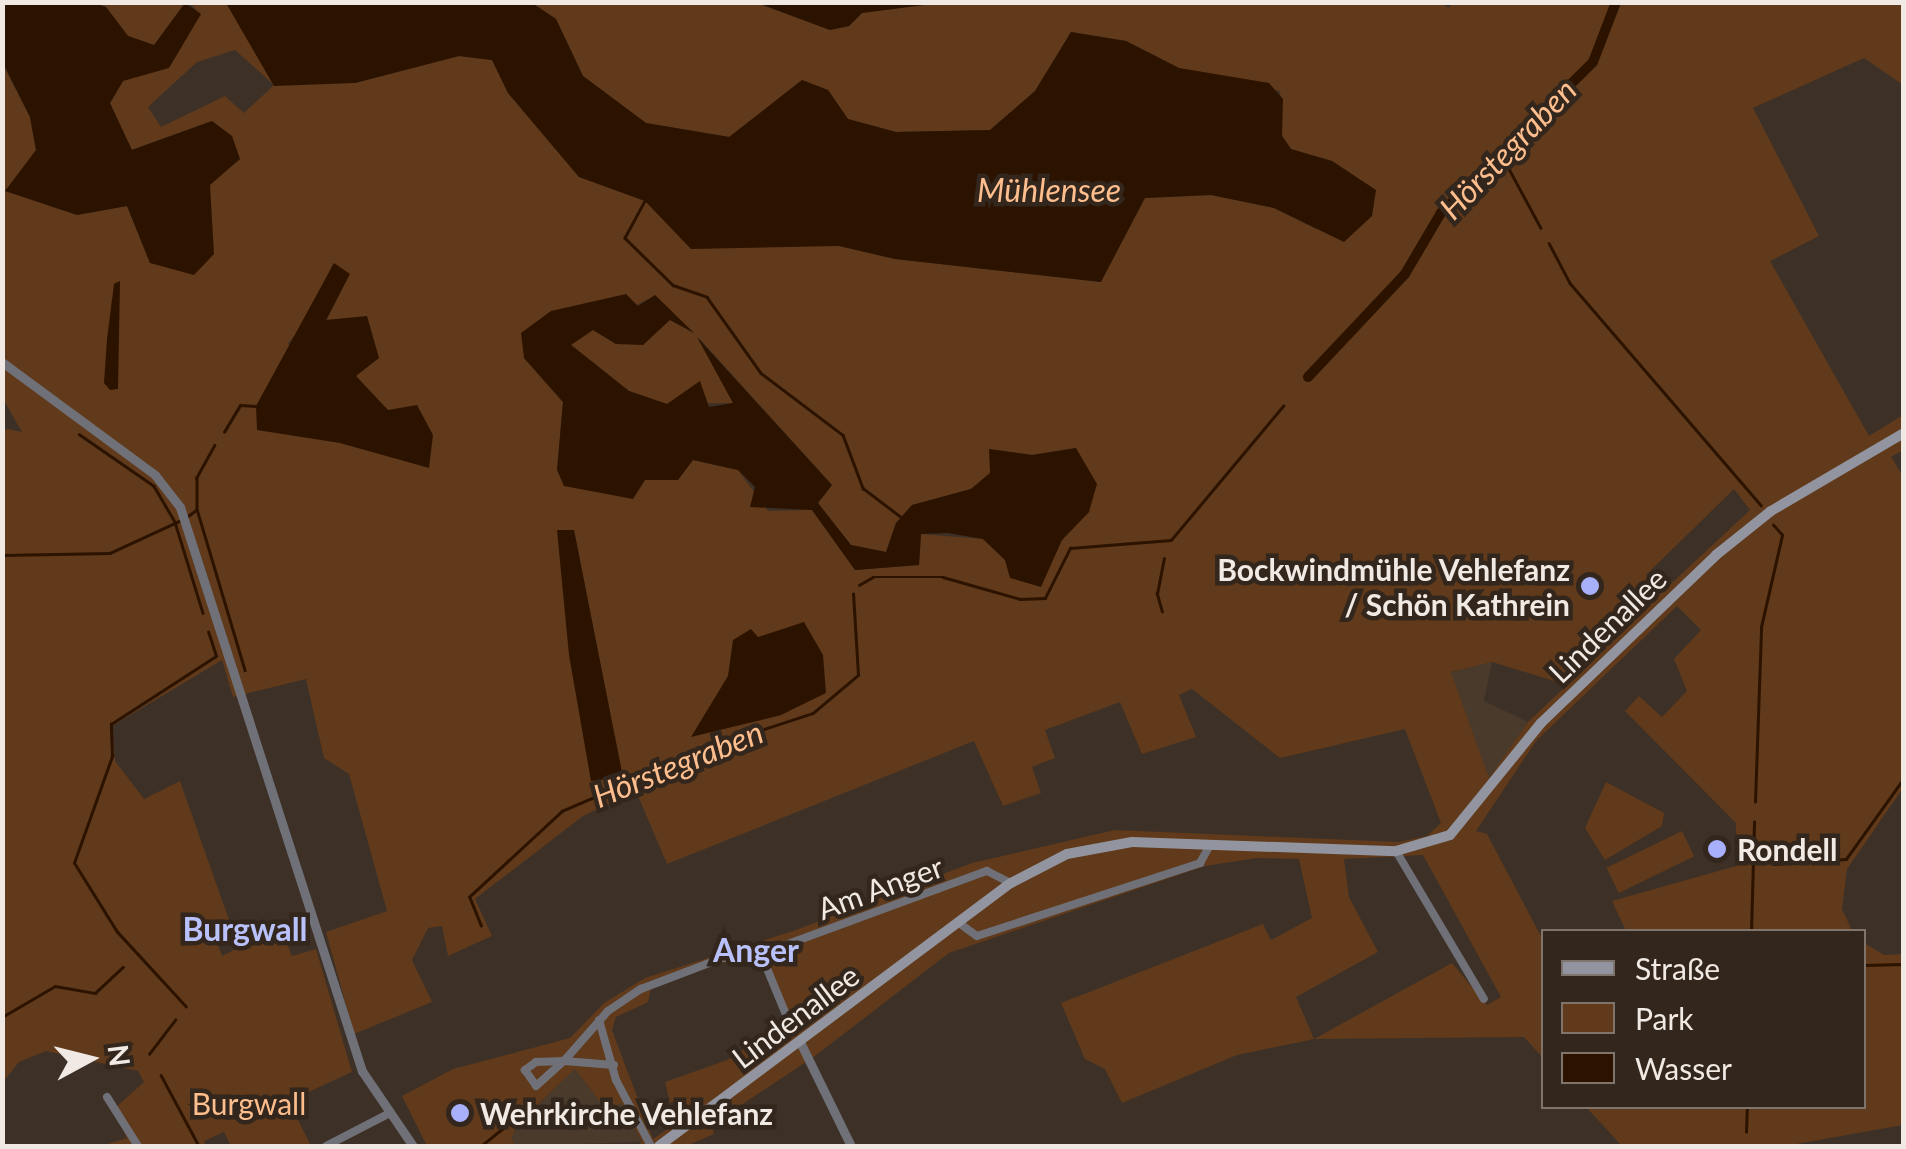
<!DOCTYPE html>
<html>
<head>
<meta charset="utf-8">
<style>
	body { margin:0 }
	#map { position:relative; width:1906px; height:1149px; overflow:hidden; background:#3d3027; font-family:Lato,sans-serif }
	div>[style] { position:absolute }
	.built>* { inset:0; background:#4a3a2c }
	.green>* { inset:0; background:#603a1a; transform-origin:0 0 }
	.water>* { inset:0; background:#2c1300 }
	.stream>* { height:2.5px; margin:-1.25px; padding:0 1.25px; transform-origin:1.25px; border-radius:1.25px; background:#2c1300 }
	.canal>* { height:10px; margin:-5px; padding:0 5px; transform-origin:5px; border-radius:5px; background:#2c1300 }
	.minor>* { height:8px; margin:-4px; padding:0 4px; transform-origin:4px; border-radius:4px; background:#707178 }
	.tertiary>* { height:9px; margin:-4.5px; padding:0 4.5px; transform-origin:4.5px; border-radius:4.5px; background:#707178 }
	.secondary>* { height:10px; margin:-5px; padding:0 5px; transform-origin:5px; border-radius:5px; background:#92949f }
	.dots>* { width:28px; height:28px; translate:-50% -50%; box-sizing:border-box; border:5px solid #32261d; border-radius:50% }
	span { translate:-50% -50%; white-space:nowrap; text-align:center; line-height:1.15; -webkit-text-stroke:9px #32261d; paint-order:stroke }
	.poi-label { font-size:30px; color:#f1e9e3; font-weight:700 }
	.right { translate:-100% -50%; text-align:right }
	.left { translate:0 -50%; text-align:left }
	.street-label { font-size:30px; color:#f1e9e3 }
	.park-label { font-size:30px; color:#fdbe8d }
	.water-label { font-size:32px; color:#febe8d; font-style:italic }
	.neighbourhood-label { font-size:32px; color:#b9c1fa; font-weight:700 }
	.frame { position:absolute; inset:0; border:5px solid #f1e9e3; pointer-events:none }
	.legend { position:absolute; left:1541px; top:929px; width:325px; height:180px; box-sizing:border-box; background:#32261d; border:2px solid #7e746c; margin:0; padding:12px 18px; list-style:none; font-size:30px; color:#f1e9e3 }
	.legend li { display:flex; align-items:center; gap:20px; height:50px }
	.legend b { width:50px; border:2px solid #7e746c }
	.north { position:absolute; left:40px; top:1009px; width:100px; height:100px; -webkit-text-stroke:8px #32261d; paint-order:stroke; rotate:83deg; font-size:28px; font-weight:700; line-height:40px; text-align:center; color:#f1e9e3 }
	.north::after { content:''; display:block; margin:auto; width:35px; height:45px; background:#f1e9e3; clip-path:polygon(50% 0,100% 100%,50% 72%,0 100%) }
</style>
</head>
<body>
<div id="map">
	<div class="built">
		<div style="clip-path:polygon(1492px 662px,1484px 701px,1528px 722px,1489px 779px,1451px 672px)"></div>
		<div style="clip-path:polygon(575px 1069px,607px 1111px,621px 1103px,642px 1142px,516px 1146px,510px 1139px,517px 1124px)"></div>
	</div>
	<div class="green">
		<div style="clip-path:polygon(evenodd,226px 2px,355px 83px,459px 56px,492px 60px,508px 93px,579px 177px,645px 201px,698px 245px,839px 246px,895px 259px,1100px 282px,1144px 198px,1211px 195px,1274px 208px,1316px 229px,1375px 190px,1332px 161px,1292px 150px,1282px 136px,1280px 91px,1179px 68px,1126px 41px,1071px 32px,1035px 91px,990px 130px,896px 132px,848px 119px,828px 90px,802px 80px,730px 137px,646px 123px,583px 76px,556px 19px,532px 3px,757px 3px,830px 30px,849px 26px,862px 13px,940px 2px,1440px 2px,1449px 8px,1453px 2px,1903px 3px,1903px 85px,1864px 58px,1753px 108px,1819px 236px,1770px 261px,1869px 436px,1903px 415px,1903px 450px,1891px 457px,1904px 478px,1903px 788px,1847px 869px,1842px 909px,1852px 931px,1626px 931px,1612px 901px,1736px 866px,1736px 823px,1625px 711px,1639px 696px,1662px 717px,1687px 691px,1674px 659px,1701px 630px,1677px 606px,1536px 741px,1476px 831px,1487px 834px,1543px 940px,1543px 1058px,1524px 1037px,1314px 1039px,1237px 1055px,1122px 1103px,1105px 1069px,1085px 1059px,1061px 1003px,1263px 924px,1271px 940px,1312px 918px,1299px 859px,1257px 858px,1205px 866px,949px 953px,815px 1056px,711px 1125px,714px 1134px,686px 1146px,636px 1146px,642px 1142px,621px 1103px,607px 1111px,575px 1069px,517px 1124px,511px 1139px,516px 1146px,427px 1146px,402px 1096px,453px 1069px,570px 1038px,604px 1003px,645px 978px,793px 931px,972px 863px,1115px 830px,1399px 842px,1427px 836px,1441px 823px,1405px 729px,1280px 758px,1192px 689px,1179px 695px,1196px 737px,1142px 754px,1120px 702px,1045px 730px,1055px 758px,1032px 767px,1041px 793px,1003px 806px,974px 741px,667px 864px,636px 791px,583px 816px,475px 899px,492px 936px,448px 956px,442px 926px,428px 928px,412px 960px,432px 1002px,354px 1034px,326px 932px,387px 911px,349px 774px,324px 758px,306px 679px,233px 697px,222px 660px,112px 726px,115px 761px,144px 799px,180px 781px,229px 920px,213px 931px,222px 956px,266px 934px,284px 936px,292px 956px,316px 949px,352px 1072px,289px 1101px,311px 1146px,231px 1146px,224px 1132px,204px 1141px,206px 1146px,101px 1146px,127px 1138px,113px 1110px,144px 1082px,138px 1071px,46px 1051px,19px 1062px,3px 1082px,2px 428px,22px 432px,3px 399px,2px 63px,30px 117px,36px 151px,6px 191px,77px 215px,127px 206px,150px 263px,210px 185px,212px 121px,131px 150px,110px 103px,123px 81px,201px 15px,190px 3px,226px 2px,235px 50px,274px 85px,244px 113px,225px 96px,161px 127px,148px 107px,197px 62px,235px 50px,226px 2px,333px 264px,349px 275px,326px 321px,367px 317px,373px 348px,356px 376px,429px 467px,340px 443px,288px 343px,306px 323px,333px 264px,226px 2px,655px 296px,694px 333px,670px 320px,616px 344px,593px 330px,570px 344px,629px 391px,667px 404px,733px 403px,698px 337px,832px 485px,818px 503px,851px 545px,886px 552px,896px 523px,912px 505px,971px 489px,990px 473px,990px 449px,1032px 455px,1075px 448px,1089px 512px,1062px 540px,1005px 560px,983px 539px,921px 534px,919px 565px,855px 570px,812px 510px,768px 511px,738px 470px,693px 460px,677px 480px,557px 470px,563px 402px,524px 358px,655px 296px,226px 2px,1734px 489px,1750px 510px,1660px 594px,1646px 575px,1734px 489px,226px 2px,574px 530px,622px 776px,591px 781px,574px 530px,226px 2px,1492px 662px,1567px 685px,1528px 722px,1489px 778px,1451px 672px,1492px 662px,226px 2px,729px 676px,781px 715px,692px 736px,729px 676px,226px 2px,1423px 855px,1501px 997px,1487px 1005px,1452px 963px,1314px 1039px,1296px 997px,1378px 952px,1349px 897px,1344px 859px,1423px 855px,226px 2px,766px 958px,791px 1019px,727px 1060px,665px 1082px,670px 1103px,679px 1099px,686px 1116px,653px 1139px,612px 1030px,616px 1017px,648px 1002px,651px 988px,720px 963px,766px 958px)"></div>
		<div style="clip-path:polygon(94px 3px,185px 3px,154px 45px,128px 36px,106px 7px)"></div>
		<div style="clip-path:polygon(1606px 782px,1664px 813px,1662px 826px,1605px 860px,1585px 828px)"></div>
		<div style="left:1682px;top:831px;width:28px;height:84px;rotate:64deg"></div>
		<div style="clip-path:polygon(1864px 943px,1884px 955px,1903px 954px,1903px 1125px,1785px 1146px,1622px 1146px,1586px 1107px,1864px 1106px)"></div>
	</div>
	<div class="water">
		<div style="clip-path:polygon(3px 2px,94px 3px,106px 7px,128px 36px,154px 45px,185px 3px,201px 14px,169px 68px,123px 81px,110px 103px,132px 150px,212px 121px,232px 136px,240px 159px,210px 185px,214px 254px,194px 275px,150px 263px,127px 206px,77px 215px,5px 191px,36px 150px,30px 117px,3px 63px)"></div>
		<div style="clip-path:polygon(226px 3px,532px 3px,556px 19px,583px 76px,646px 123px,729px 137px,802px 80px,828px 90px,848px 119px,896px 132px,990px 130px,1035px 91px,1071px 32px,1126px 41px,1179px 68px,1269px 83px,1283px 99px,1282px 136px,1291px 149px,1332px 161px,1376px 190px,1372px 216px,1344px 242px,1274px 208px,1211px 195px,1145px 198px,1101px 282px,895px 259px,839px 246px,691px 249px,645px 201px,579px 177px,508px 93px,492px 60px,459px 56px,355px 83px,274px 86px)"></div>
		<div style="clip-path:polygon(757px 3px,940px 3px,862px 13px,849px 26px,830px 30px)"></div>
		<div style="clip-path:polygon(334px 263px,350px 274px,326px 320px,367px 316px,379px 358px,356px 376px,388px 410px,417px 405px,433px 435px,429px 468px,340px 443px,257px 430px,256px 406px)"></div>
		<div style="clip-path:polygon(120px 281px,118px 389px,110px 390px,104px 383px,107px 339px,114px 284px)"></div>
		<div style="clip-path:polygon(626px 294px,638px 306px,655px 295px,694px 333px,670px 320px,643px 345px,616px 344px,593px 330px,571px 345px,629px 391px,667px 404px,700px 381px,709px 407px,733px 403px,697px 337px,832px 485px,818px 503px,851px 545px,886px 552px,896px 523px,912px 505px,971px 489px,990px 473px,989px 449px,1032px 455px,1076px 448px,1097px 484px,1089px 512px,1062px 540px,1041px 587px,1010px 578px,1005px 560px,983px 539px,948px 533px,921px 534px,919px 565px,855px 570px,812px 510px,750px 507px,755px 487px,738px 470px,693px 460px,678px 480px,645px 480px,633px 499px,564px 486px,557px 470px,563px 402px,524px 358px,521px 333px,551px 311px)"></div>
		<div style="clip-path:polygon(557px 530px,574px 530px,623px 777px,591px 781px,569px 655px)"></div>
		<div style="clip-path:polygon(804px 622px,823px 655px,826px 693px,781px 715px,691px 737px,728px 676px,733px 640px,751px 629px,758px 637px)"></div>
	</div>
	<div class="stream">
		<div style="left:1500px;top:152px;width:86px;rotate:61.7deg"></div>
		<div style="left:645px;top:201px;width:42px;rotate:118.4deg"></div>
		<div style="left:625px;top:238px;width:67px;rotate:44.4deg"></div>
		<div style="left:673px;top:285px;width:36px;rotate:19deg"></div>
		<div style="left:707px;top:297px;width:93px;rotate:54.6deg"></div>
		<div style="left:761px;top:373px;width:103px;rotate:37.1deg"></div>
		<div style="left:843px;top:435px;width:57px;rotate:69.3deg"></div>
		<div style="left:863px;top:488px;width:48px;rotate:37.3deg"></div>
		<div style="left:1549px;top:243px;width:45px;rotate:62.3deg"></div>
		<div style="left:1570px;top:283px;width:293px;rotate:49.3deg"></div>
		<div style="left:224px;top:432px;width:31px;rotate:-59deg"></div>
		<div style="left:240px;top:405px;width:16px;rotate:4deg"></div>
		<div style="left:79px;top:434px;width:91px;rotate:34.7deg"></div>
		<div style="left:154px;top:486px;width:42px;rotate:59.7deg"></div>
		<div style="left:175px;top:522px;width:95px;rotate:72.9deg"></div>
		<div style="left:215px;top:445px;width:38px;rotate:119deg"></div>
		<div style="left:197px;top:478px;width:31px;rotate:90deg"></div>
		<div style="left:197px;top:509px;width:168px;rotate:73.4deg"></div>
		<div style="left:188px;top:516px;width:10px;rotate:-37deg"></div>
		<div style="left:2px;top:555px;width:108px;rotate:-1.1deg"></div>
		<div style="left:110px;top:553px;width:76px;rotate:-24.9deg"></div>
		<div style="left:859px;top:585px;width:16px;rotate:-30deg"></div>
		<div style="left:873px;top:577px;width:70px"></div>
		<div style="left:943px;top:577px;width:80px;rotate:15.9deg"></div>
		<div style="left:1020px;top:599px;width:25px;rotate:-2deg"></div>
		<div style="left:1045px;top:598px;width:56px;rotate:-63.4deg"></div>
		<div style="left:1070px;top:548px;width:101px;rotate:-4.5deg"></div>
		<div style="left:1171px;top:540px;width:175px;rotate:-50.1deg"></div>
		<div style="left:1162px;top:612px;width:19px;rotate:-106deg"></div>
		<div style="left:1157px;top:594px;width:36px;rotate:-79deg"></div>
		<div style="left:1755px;top:802px;width:175px;rotate:-88deg"></div>
		<div style="left:1761px;top:627px;width:94px;rotate:-77.1deg"></div>
		<div style="left:1782px;top:535px;width:13px;rotate:-132deg"></div>
		<div style="left:1774px;top:864px;width:72px;rotate:-4deg"></div>
		<div style="left:1846px;top:859px;width:100px;rotate:-54.4deg"></div>
		<div style="left:481px;top:926px;width:31px;rotate:-112deg"></div>
		<div style="left:469px;top:897px;width:127px;rotate:-42.8deg"></div>
		<div style="left:562px;top:811px;width:163px;rotate:-23.4deg"></div>
		<div style="left:712px;top:746px;width:106px;rotate:-18.1deg"></div>
		<div style="left:813px;top:713px;width:59px;rotate:-40.2deg"></div>
		<div style="left:858px;top:675px;width:81px;rotate:-93.5deg"></div>
		<div style="left:1751px;top:932px;width:110px;rotate:-88.4deg"></div>
		<div style="left:1864px;top:965px;width:40px;rotate:-1.4deg"></div>
		<div style="left:186px;top:1007px;width:102px;rotate:-132.6deg"></div>
		<div style="left:117px;top:932px;width:81px;rotate:-121.9deg"></div>
		<div style="left:74px;top:863px;width:114px;rotate:-70.4deg"></div>
		<div style="left:112px;top:756px;width:32px;rotate:-92deg"></div>
		<div style="left:111px;top:724px;width:125px;rotate:-32.9deg"></div>
		<div style="left:216px;top:656px;width:25px;rotate:-108deg"></div>
		<div style="left:2px;top:1017px;width:61px;rotate:-30.3deg"></div>
		<div style="left:55px;top:986px;width:41px;rotate:9.9deg"></div>
		<div style="left:95px;top:993px;width:38px;rotate:-43deg"></div>
		<div style="left:149px;top:1054px;width:43px;rotate:-52.6deg"></div>
		<div style="left:161px;top:1075px;width:81px;rotate:61.8deg"></div>
		<div style="left:1746px;top:1132px;width:26px;rotate:-88deg"></div>
		<div style="left:481px;top:1146px;width:40px;rotate:-39deg"></div>
	</div>
	<div class="canal">
		<div style="left:1308px;top:377px;width:141px;rotate:-46.7deg"></div>
		<div style="left:1405px;top:274px;width:71px;rotate:-59.5deg"></div>
		<div style="left:1441px;top:213px;width:214px;rotate:-44.8deg"></div>
		<div style="left:1593px;top:62px;width:64px;rotate:-69deg"></div>
	</div>
	<div class="minor">
		<div style="left:1396px;top:851px;width:172px;rotate:59.3deg"></div>
		<div style="left:959px;top:923px;width:22px;rotate:36deg"></div>
		<div style="left:977px;top:936px;width:235px;rotate:-18.1deg"></div>
		<div style="left:1200px;top:863px;width:21px;rotate:-61deg"></div>
		<div style="left:761px;top:954px;width:68px;rotate:67.6deg"></div>
		<div style="left:599px;top:1020px;width:62px;rotate:74.2deg"></div>
		<div style="left:616px;top:1080px;width:75px;rotate:62.1deg"></div>
		<div style="left:614px;top:1065px;width:50px;rotate:-175.4deg"></div>
		<div style="left:564px;top:1061px;width:28px;rotate:178deg"></div>
		<div style="left:536px;top:1062px;width:14px;rotate:144deg"></div>
		<div style="left:525px;top:1070px;width:19px;rotate:55deg"></div>
		<div style="left:536px;top:1086px;width:38px;rotate:-42deg"></div>
		<div style="left:564px;top:1061px;width:67px;rotate:-48.7deg"></div>
		<div style="left:608px;top:1011px;width:40px;rotate:-34deg"></div>
		<div style="left:641px;top:989px;width:87px;rotate:-20.9deg"></div>
		<div style="left:722px;top:958px;width:39px;rotate:-6deg"></div>
		<div style="left:761px;top:954px;width:241px;rotate:-20.2deg"></div>
		<div style="left:987px;top:871px;width:27px;rotate:27deg"></div>
		<div style="left:107px;top:1097px;width:58px;rotate:57.7deg"></div>
		<div style="left:326px;top:1146px;width:70px;rotate:-27.3deg"></div>
	</div>
	<div class="tertiary">
		<div style="left:2px;top:362px;width:190px;rotate:36.4deg"></div>
		<div style="left:155px;top:475px;width:41px;rotate:52deg"></div>
		<div style="left:180px;top:507px;width:593px;rotate:72.12deg"></div>
		<div style="left:362px;top:1071px;width:91px;rotate:55.8deg"></div>
		<div style="left:801px;top:1044px;width:114px;rotate:63.9deg"></div>
	</div>
	<div class="secondary">
		<div style="left:659px;top:1146px;width:439px;rotate:-36.8deg"></div>
		<div style="left:1011px;top:883px;width:63px;rotate:-27.4deg"></div>
		<div style="left:1067px;top:854px;width:66px;rotate:-10.5deg"></div>
		<div style="left:1132px;top:842px;width:264px;rotate:2deg"></div>
		<div style="left:1396px;top:851px;width:56px;rotate:-16.5deg"></div>
		<div style="left:1450px;top:835px;width:144px;rotate:-50.9deg"></div>
		<div style="left:1541px;top:723px;width:243px;rotate:-43.8deg"></div>
		<div style="left:1716px;top:555px;width:70px;rotate:-38.7deg"></div>
		<div style="left:1771px;top:511px;width:154px;rotate:-30.4deg"></div>
	</div>
	<div class="dots">
		<div style="left:1590px;top:586px;background:#a8b0fc"></div>
		<div style="left:1717px;top:849px;background:#a8b0fc"></div>
		<div style="left:460px;top:1113px;background:#a8b0fc"></div>
	</div>
	<div class="poi-label">
		<span class="right" style="left:1570px;top:586px">Bockwindmühle Vehlefanz<br>/ Schön Kathrein</span>
		<span class="left" style="left:1737px;top:849px">Rondell</span>
		<span class="left" style="left:480px;top:1113px">Wehrkirche Vehlefanz</span>
	</div>
	<div class="street-label">
		<span style="left:1607px;top:625px;rotate:-44deg">Lindenallee</span>
		<span style="left:880px;top:887px;rotate:-20deg">Am Anger</span>
		<span style="left:795px;top:1016px;rotate:-37deg">Lindenallee</span>
	</div>
	<div class="park-label">
		<span style="left:249px;top:1103px">Burgwall</span>
	</div>
	<div class="water-label">
		<span style="left:1508px;top:149px;rotate:-46deg">Hörstegraben</span>
		<span style="left:1049px;top:190px">Mühlensee</span>
		<span style="left:678px;top:764px;rotate:-22deg">Hörstegraben</span>
	</div>
	<div class="neighbourhood-label">
		<span style="left:245px;top:929px">Burgwall</span>
		<span style="left:756px;top:950px">Anger</span>
	</div>
	<div class="frame"></div>
	<ul class="legend">
	<li><b style="height:12px;background:#92949f"></b>Straße</li>
	<li><b style="height:28px;background:#603a1a"></b>Park</li>
	<li><b style="height:28px;background:#2c1300"></b>Wasser</li>
	</ul>
	<div class="north">N</div>
</div>
</body>
</html>
